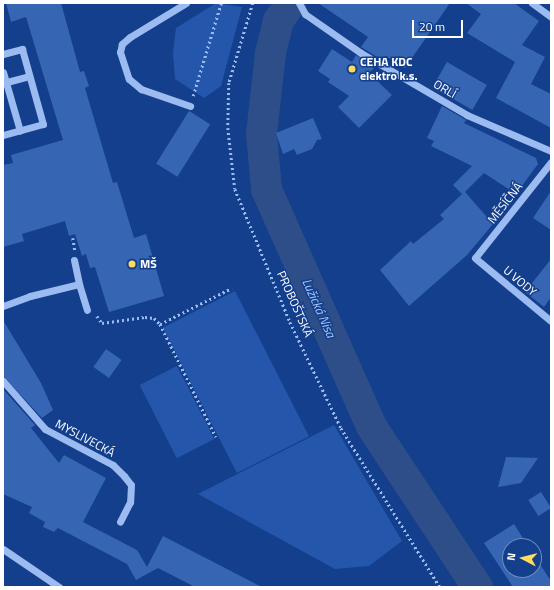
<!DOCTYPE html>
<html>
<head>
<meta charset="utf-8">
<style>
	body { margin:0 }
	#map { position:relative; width:554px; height:590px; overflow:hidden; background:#133f8c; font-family:"Titillium Web",sans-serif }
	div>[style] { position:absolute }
	.green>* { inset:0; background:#2457ab; transform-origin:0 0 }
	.river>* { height:31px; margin:-15.5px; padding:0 15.5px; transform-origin:15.5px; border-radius:15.5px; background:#2d4e88 }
	.building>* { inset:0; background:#3665b3; transform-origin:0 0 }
	.path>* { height:2.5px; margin-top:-1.25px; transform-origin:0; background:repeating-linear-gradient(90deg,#9bbbf1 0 2px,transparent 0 5px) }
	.minor>* { height:7px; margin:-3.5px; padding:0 3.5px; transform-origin:3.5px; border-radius:3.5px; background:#9bbbf1 }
	.dots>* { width:11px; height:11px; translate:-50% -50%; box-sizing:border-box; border:2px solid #133f8c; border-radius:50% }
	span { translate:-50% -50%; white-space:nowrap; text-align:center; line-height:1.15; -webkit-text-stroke:3px #133f8c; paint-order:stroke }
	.poi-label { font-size:12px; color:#fff; font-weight:700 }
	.left { translate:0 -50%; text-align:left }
	.street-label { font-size:12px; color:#fff }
	.water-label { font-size:13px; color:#a7c6f8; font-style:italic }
	.frame { position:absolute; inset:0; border:4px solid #fff; pointer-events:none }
	.north { position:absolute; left:502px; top:538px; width:40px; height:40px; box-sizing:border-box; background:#133f8c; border:1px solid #718cba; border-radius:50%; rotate:277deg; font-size:11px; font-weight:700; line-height:16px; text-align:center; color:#fff }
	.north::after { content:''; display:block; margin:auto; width:14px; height:18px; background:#ffdb5b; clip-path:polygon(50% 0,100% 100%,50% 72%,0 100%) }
	.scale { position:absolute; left:412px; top:20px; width:51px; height:18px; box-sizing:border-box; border:2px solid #fff; border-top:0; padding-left:5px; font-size:12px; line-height:14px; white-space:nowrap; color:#fff; -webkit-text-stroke:3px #133f8c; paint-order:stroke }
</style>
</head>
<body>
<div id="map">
	<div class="green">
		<div style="clip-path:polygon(216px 3px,242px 7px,221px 86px,204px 98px,175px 79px,173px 53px,176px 28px)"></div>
		<div style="left:235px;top:291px;width:163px;height:81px;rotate:63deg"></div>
		<div style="left:177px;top:366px;width:82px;height:42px;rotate:63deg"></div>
		<div style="clip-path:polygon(334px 425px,402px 541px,369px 566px,335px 569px,198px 494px)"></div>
	</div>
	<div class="river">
		<div style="left:290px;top:3px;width:21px;rotate:125deg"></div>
		<div style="left:278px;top:20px;width:34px;rotate:104deg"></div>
		<div style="left:270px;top:53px;width:81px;rotate:96.4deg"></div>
		<div style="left:261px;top:133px;width:56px;rotate:84.9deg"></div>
		<div style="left:266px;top:189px;width:259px;rotate:66.1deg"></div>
		<div style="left:371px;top:426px;width:193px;rotate:56.6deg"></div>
	</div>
	<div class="building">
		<div style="clip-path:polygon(6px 3px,61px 3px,80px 72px,84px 71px,89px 86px,85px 88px,113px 183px,117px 182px,134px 238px,146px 234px,164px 296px,109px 312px,95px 267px,90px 268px,86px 254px,82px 256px,75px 234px,69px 236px,65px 221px,22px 234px,24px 241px,3px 247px,3px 165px,13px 163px,11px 155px,63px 140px,26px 17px,11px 22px)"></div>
		<div style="clip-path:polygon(318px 3px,450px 3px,405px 68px,386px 56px,382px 60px,361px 47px,368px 37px)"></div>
		<div style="clip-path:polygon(466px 3px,514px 3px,539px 21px,522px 45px,545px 57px,531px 84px,551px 94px,551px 128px,496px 98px,515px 62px,467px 33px,481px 14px)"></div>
		<div style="clip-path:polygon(332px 49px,352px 62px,356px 55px,375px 67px,369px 73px,392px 95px,359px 128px,338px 107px,349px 96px,328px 82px,330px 79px,318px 71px)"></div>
		<div style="left:447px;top:62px;width:46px;height:29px;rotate:30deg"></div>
		<div style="clip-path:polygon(442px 106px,466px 120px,464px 123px,536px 158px,538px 164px,516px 194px,484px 173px,465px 192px,493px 224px,467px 255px,409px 306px,380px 270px,411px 241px,413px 244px,444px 219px,440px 215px,462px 194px,453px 185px,472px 166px,431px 146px,434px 141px,427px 138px)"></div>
		<div style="left:189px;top:111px;width:25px;height:62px;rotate:32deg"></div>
		<div style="clip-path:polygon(313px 118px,322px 139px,317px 140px,312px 149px,297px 155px,294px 149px,283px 154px,276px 133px)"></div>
		<div style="clip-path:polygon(551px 191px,551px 230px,533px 218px)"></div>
		<div style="clip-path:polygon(551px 259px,551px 297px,544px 307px,525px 292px)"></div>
		<div style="clip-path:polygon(3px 320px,41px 383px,53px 410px,42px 418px,3px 376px)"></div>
		<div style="left:106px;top:349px;width:19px;height:22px;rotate:35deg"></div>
		<div style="clip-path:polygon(3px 389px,35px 425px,31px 428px,59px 463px,64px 455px,106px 478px,83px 522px,137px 550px,147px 567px,163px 536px,262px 587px,195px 587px,158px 568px,136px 580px,127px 564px,58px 528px,54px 532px,43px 527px,45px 522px,29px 513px,32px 507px,3px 494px)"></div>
		<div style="clip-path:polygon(506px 457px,538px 458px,521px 483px,498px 487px)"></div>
		<div style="left:541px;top:492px;width:19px;height:15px;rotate:58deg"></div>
		<div style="clip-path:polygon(514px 524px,528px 546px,510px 546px,510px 570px,534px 570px,534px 555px,551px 581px,551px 587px,513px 587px,484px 543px)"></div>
	</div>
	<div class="path">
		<div style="left:253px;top:3px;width:84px;rotate:106.7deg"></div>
		<div style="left:229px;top:83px;width:45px;rotate:91.3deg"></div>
		<div style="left:228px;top:128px;width:61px;rotate:83.5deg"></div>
		<div style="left:235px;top:189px;width:144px;rotate:67.5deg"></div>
		<div style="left:290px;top:322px;width:118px;rotate:64.3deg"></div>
		<div style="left:341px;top:428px;width:187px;rotate:58.1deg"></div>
		<div style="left:193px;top:96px;width:97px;rotate:-73.2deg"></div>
		<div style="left:73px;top:238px;width:12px;rotate:81deg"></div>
		<div style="left:97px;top:316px;width:9px;rotate:54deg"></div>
		<div style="left:102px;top:323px;width:43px;rotate:-7.9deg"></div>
		<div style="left:145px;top:317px;width:9px;rotate:6deg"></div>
		<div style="left:154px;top:318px;width:8px;rotate:45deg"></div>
		<div style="left:160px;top:324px;width:126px;rotate:63.6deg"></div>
		<div style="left:160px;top:324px;width:80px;rotate:-26.6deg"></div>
	</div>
	<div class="minor">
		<div style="left:186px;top:3px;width:66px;rotate:148.7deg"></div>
		<div style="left:130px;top:37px;width:11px;rotate:139deg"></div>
		<div style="left:122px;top:44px;width:8px;rotate:104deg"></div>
		<div style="left:120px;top:52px;width:28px;rotate:72deg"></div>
		<div style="left:129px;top:79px;width:16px;rotate:40deg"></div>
		<div style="left:141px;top:89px;width:52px;rotate:19.1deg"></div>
		<div style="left:299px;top:3px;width:13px;rotate:61deg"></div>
		<div style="left:305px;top:14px;width:68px;rotate:34.9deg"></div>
		<div style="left:361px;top:53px;width:123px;rotate:30.3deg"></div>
		<div style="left:467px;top:115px;width:91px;rotate:23.2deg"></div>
		<div style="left:532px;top:3px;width:24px;rotate:36deg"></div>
		<div style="left:3px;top:54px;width:20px;rotate:-15deg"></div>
		<div style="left:22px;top:49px;width:78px;rotate:74.4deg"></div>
		<div style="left:43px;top:124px;width:41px;rotate:164.6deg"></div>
		<div style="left:3px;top:72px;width:61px;rotate:73.9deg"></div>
		<div style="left:3px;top:83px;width:27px;rotate:-15deg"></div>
		<div style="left:551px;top:162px;width:122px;rotate:128.4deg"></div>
		<div style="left:475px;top:258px;width:99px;rotate:39.7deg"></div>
		<div style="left:74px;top:260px;width:25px;rotate:78deg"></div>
		<div style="left:3px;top:306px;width:29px;rotate:-20deg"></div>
		<div style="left:30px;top:296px;width:50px;rotate:-13.8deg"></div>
		<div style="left:79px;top:284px;width:27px;rotate:73deg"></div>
		<div style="left:3px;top:381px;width:64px;rotate:48.8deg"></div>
		<div style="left:45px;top:429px;width:77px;rotate:27.9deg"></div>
		<div style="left:113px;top:465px;width:16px;rotate:45deg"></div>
		<div style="left:124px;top:476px;width:11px;rotate:52deg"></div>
		<div style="left:131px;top:485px;width:17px;rotate:93deg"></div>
		<div style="left:130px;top:502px;width:22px;rotate:117deg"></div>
		<div style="left:3px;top:549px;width:68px;rotate:34.2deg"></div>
	</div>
	<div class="dots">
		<div style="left:352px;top:69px;background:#ffdb5b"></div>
		<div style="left:132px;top:264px;background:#ffdb5b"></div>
	</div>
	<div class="poi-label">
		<span class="left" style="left:360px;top:69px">CEHA KDC<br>elektro k.s.</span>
		<span class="left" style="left:140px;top:264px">MŠ</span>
	</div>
	<div class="street-label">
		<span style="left:445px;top:89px;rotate:30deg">ORLÍ</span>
		<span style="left:505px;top:203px;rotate:-52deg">MĚSÍČNÁ</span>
		<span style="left:520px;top:281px;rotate:40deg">U VODY</span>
		<span style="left:295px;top:304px;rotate:66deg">PROBOŠTSKÁ</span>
		<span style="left:85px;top:438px;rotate:28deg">MYSLIVECKÁ</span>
	</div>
	<div class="water-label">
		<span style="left:319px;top:308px;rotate:66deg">Lužická Nisa</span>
	</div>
	<div class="frame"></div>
	<div class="north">N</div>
	<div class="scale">20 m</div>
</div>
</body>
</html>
